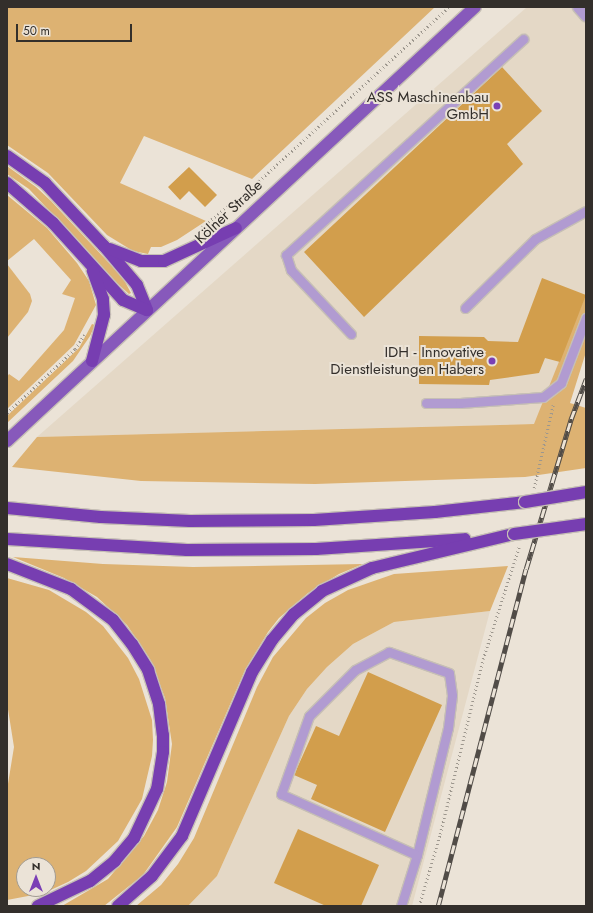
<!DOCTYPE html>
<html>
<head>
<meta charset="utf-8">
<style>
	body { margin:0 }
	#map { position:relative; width:593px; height:913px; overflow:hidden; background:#ebe3d7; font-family:Jost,sans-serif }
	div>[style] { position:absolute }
	.built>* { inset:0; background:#e4d8c6 }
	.green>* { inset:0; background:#ddb272 }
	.building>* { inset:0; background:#d29e4c }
	.path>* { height:2.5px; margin-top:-1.25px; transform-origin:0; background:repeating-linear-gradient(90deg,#9d978e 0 1px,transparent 0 4px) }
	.roads { filter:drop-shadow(1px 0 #c6bfb5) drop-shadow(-1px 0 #c6bfb5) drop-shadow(0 1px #c6bfb5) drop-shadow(0 -1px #c6bfb5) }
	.lane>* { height:9px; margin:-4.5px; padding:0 4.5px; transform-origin:4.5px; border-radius:4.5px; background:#b19bd1 }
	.street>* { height:12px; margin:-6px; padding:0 6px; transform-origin:6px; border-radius:6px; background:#b19bd1 }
	.primary>* { height:12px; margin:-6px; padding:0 6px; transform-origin:6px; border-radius:6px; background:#8759bb }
	.highway>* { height:12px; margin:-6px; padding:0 6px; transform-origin:6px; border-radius:6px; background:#773eb1 }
	.rail>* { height:4.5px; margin-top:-2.25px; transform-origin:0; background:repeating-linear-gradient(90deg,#ebe3d7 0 9px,#514c47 0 18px); box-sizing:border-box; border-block:1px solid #514c47 }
	.bridges { filter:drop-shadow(1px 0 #c6bfb5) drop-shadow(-1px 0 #c6bfb5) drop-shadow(0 1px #c6bfb5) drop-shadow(0 -1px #c6bfb5) }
	.highway-bridge>* { height:12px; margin:-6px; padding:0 6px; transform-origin:6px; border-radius:6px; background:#773eb1 }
	.dots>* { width:11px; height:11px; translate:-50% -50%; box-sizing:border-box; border:2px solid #ebe3d7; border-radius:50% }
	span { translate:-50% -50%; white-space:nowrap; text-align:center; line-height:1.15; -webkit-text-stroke:4px #ebe3d7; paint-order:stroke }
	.poi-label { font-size:15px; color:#332f2b }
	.right { translate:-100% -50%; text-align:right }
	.street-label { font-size:15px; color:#332f2b }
	.frame { position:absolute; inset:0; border:8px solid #332f2b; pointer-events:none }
	.north { position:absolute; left:16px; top:857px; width:40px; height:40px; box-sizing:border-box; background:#ebe3d7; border:1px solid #a19b92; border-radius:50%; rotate:0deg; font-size:11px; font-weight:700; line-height:16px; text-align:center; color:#332f2b }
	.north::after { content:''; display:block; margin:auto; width:14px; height:18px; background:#7a3fb5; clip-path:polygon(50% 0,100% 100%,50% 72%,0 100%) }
	.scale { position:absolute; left:16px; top:24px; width:116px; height:18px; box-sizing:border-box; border:2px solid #332f2b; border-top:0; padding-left:5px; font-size:12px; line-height:14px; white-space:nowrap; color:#332f2b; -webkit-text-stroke:3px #ebe3d7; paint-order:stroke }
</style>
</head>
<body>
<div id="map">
	<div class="built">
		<div style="clip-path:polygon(527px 7px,586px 7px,586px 294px,535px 424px,37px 437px)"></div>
		<div style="clip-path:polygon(490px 611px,412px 906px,188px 906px,217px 876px,289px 716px,307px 689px,327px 667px,353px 644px,394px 622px)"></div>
	</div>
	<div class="green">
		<div style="clip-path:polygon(7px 7px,435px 7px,252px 179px,144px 136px,120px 183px,206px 221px,177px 240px,161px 247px,151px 247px,148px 254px,133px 251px,107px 235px,48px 173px,7px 145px)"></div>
		<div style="clip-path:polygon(7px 166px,36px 187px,51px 201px,123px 278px,131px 293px,129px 294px,118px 284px,29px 189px,7px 174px)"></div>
		<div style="clip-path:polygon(7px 195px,47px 228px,77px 263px,89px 281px,96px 305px,74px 345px,7px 409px,7px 377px,9px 374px,19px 381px,64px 330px,75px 298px,62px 294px,71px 280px,34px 239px,7px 261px)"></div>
		<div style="clip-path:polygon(7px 264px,30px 294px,32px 301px,28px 312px,7px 338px)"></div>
		<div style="clip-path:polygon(586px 294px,586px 352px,570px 403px,586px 408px,586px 468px,525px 477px,315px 484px,141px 481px,12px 467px,37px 437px,534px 424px)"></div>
		<div style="clip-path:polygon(92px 324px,95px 325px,90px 336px,73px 361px,7px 423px,7px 416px,79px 348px)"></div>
		<div style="clip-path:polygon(13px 557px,103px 564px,193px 567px,363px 564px,339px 574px,308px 593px,279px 618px,268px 632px,245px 670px,177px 827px,143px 875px,104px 906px,62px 906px,108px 879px,144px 836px,158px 810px,167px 782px,172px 744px,165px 698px,150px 659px,127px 625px,111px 610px,97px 597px,64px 578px)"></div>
		<div style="clip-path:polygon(508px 566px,490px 611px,394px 622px,353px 644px,327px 667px,307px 689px,289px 716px,217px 876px,188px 906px,136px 906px,161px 885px,178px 864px,194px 838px,257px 687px,273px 657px,306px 618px,325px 603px,348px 590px,394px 574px)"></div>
		<div style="clip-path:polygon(evenodd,7px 578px,49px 590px,86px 612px,103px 626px,128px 658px,139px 679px,152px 720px,153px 740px,152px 756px,142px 799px,118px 841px,86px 871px,68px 882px,44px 893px,7px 900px,7px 790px,14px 747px,7px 703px,7px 578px,24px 865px,48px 865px,48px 889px,24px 889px,24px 865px)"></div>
	</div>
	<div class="building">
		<div style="clip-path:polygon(502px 67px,542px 111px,507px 144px,523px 164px,364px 317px,304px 252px)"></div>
		<div style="clip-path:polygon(189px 167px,217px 195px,205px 207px,189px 191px,180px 200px,168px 187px)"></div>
		<div style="clip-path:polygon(542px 278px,586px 295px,560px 362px,545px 358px,539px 373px,490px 380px,489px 385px,419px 384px,419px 336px,484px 337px,488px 341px,518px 342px)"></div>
		<div style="clip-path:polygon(368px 672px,442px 705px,385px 832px,311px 799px,317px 785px,294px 775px,316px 726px,339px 736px)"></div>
		<div style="clip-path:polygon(298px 829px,379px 865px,361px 906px,326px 906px,274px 883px)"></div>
	</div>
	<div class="path">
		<div style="left:202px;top:227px;width:73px;rotate:-38.9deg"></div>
		<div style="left:259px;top:181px;width:258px;rotate:-42.5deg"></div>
		<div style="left:7px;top:413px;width:93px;rotate:-43.3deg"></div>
		<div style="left:75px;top:349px;width:17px;rotate:-57deg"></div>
		<div style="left:534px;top:488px;width:85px;rotate:-77.1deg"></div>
		<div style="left:419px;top:906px;width:75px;rotate:-73.7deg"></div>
		<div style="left:440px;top:834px;width:180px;rotate:-76.2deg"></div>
		<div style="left:483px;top:659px;width:118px;rotate:-72.2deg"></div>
	</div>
	<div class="roads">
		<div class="lane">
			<div style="left:465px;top:308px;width:98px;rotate:-44.6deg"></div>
			<div style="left:535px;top:239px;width:58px;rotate:-28.8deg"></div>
			<div style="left:351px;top:334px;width:88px;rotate:-133.2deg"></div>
			<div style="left:291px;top:270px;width:16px;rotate:-108deg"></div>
			<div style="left:286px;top:255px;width:321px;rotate:-42.3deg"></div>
			<div style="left:426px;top:403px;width:34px"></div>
			<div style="left:460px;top:403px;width:83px;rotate:-4.1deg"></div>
			<div style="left:543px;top:397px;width:23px;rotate:-38deg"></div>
			<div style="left:561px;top:383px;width:70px;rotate:-69deg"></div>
			<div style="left:401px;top:906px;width:53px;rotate:-72.6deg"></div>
			<div style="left:417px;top:855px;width:131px;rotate:-76.3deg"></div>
			<div style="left:448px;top:728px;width:33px;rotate:-83deg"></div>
			<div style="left:452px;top:695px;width:22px;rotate:-98deg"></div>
			<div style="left:449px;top:673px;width:64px;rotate:-160.7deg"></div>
			<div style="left:389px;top:652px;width:38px;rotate:152deg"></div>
			<div style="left:355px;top:670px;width:65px;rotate:135deg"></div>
			<div style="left:309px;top:716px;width:83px;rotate:109.7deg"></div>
			<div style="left:281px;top:794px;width:149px;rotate:24.2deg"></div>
		</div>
		<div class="street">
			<div style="left:579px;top:7px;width:11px;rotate:49deg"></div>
		</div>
		<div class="primary">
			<div style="left:7px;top:441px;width:638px;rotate:-42.84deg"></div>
		</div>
		<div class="highway">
			<div style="left:7px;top:156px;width:47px;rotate:35.4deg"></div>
			<div style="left:45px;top:183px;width:86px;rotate:46.9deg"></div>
			<div style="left:104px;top:246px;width:51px;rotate:49.8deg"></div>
			<div style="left:137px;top:285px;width:27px;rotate:68deg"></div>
			<div style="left:7px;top:183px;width:61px;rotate:41deg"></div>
			<div style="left:53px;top:223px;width:104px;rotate:47.7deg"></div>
			<div style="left:123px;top:300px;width:26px;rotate:23deg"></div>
			<div style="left:110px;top:249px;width:33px;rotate:21deg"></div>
			<div style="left:141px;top:261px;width:23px"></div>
			<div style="left:164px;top:261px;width:79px;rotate:-24.6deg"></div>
			<div style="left:92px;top:361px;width:48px;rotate:-75.4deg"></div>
			<div style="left:104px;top:315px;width:16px;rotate:-94deg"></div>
			<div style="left:103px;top:299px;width:30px;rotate:-110deg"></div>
			<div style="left:7px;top:508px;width:94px;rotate:5.5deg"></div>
			<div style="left:101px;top:517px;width:89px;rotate:2.6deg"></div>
			<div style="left:190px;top:521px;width:124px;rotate:-0.5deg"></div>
			<div style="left:314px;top:520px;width:121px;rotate:-3.8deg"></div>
			<div style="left:435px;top:512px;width:91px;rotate:-6.3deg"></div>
			<div style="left:7px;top:539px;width:180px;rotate:3.5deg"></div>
			<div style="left:187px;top:550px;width:129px;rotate:-0.4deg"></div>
			<div style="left:316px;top:549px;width:149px;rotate:-3.8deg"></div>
			<div style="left:7px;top:564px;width:69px;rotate:21.3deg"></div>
			<div style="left:71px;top:589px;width:52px;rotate:36.4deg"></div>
			<div style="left:113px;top:620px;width:31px;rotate:52deg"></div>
			<div style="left:132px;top:644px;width:31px;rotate:58deg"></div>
			<div style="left:148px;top:670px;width:36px;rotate:72deg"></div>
			<div style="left:159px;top:704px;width:31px;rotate:83deg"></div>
			<div style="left:163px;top:735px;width:17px;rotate:90deg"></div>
			<div style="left:163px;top:752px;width:37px;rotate:99deg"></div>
			<div style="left:157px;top:789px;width:54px;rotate:115.1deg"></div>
			<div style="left:134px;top:838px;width:30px;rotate:130deg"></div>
			<div style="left:115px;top:861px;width:32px;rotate:141deg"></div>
			<div style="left:90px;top:881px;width:58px;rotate:154.3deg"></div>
			<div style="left:118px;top:906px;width:45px;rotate:-41.4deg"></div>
			<div style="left:152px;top:876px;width:50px;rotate:-53.1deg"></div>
			<div style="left:182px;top:836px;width:178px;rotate:-66.9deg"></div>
			<div style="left:252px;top:672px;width:38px;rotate:-58deg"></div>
			<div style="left:272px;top:640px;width:34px;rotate:-50deg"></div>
			<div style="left:294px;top:614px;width:36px;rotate:-39deg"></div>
			<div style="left:322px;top:591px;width:55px;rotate:-24.7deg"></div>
			<div style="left:372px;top:568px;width:146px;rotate:-13.5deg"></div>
		</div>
	</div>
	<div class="rail">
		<div style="left:438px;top:906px;width:348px;rotate:-75.4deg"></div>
		<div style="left:526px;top:569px;width:157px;rotate:-73.3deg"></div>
		<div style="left:571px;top:419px;width:43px;rotate:-69.4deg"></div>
	</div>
	<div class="bridges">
		<div class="highway-bridge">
			<div style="left:525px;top:502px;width:62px;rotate:-9.3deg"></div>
			<div style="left:514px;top:534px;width:73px;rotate:-7.9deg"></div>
		</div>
	</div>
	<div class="dots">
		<div style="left:497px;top:106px;background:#7a3fb5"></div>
		<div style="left:492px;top:361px;background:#7a3fb5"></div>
	</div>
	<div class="poi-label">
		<span class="right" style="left:489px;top:106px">ASS Maschinenbau<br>GmbH</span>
		<span class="right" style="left:484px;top:361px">IDH - Innovative<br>Dienstleistungen Habers</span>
	</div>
	<div class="street-label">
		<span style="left:229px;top:212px;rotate:-43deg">Kölner Straße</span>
	</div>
	<div class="frame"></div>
	<div class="north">N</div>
	<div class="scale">50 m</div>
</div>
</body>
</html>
